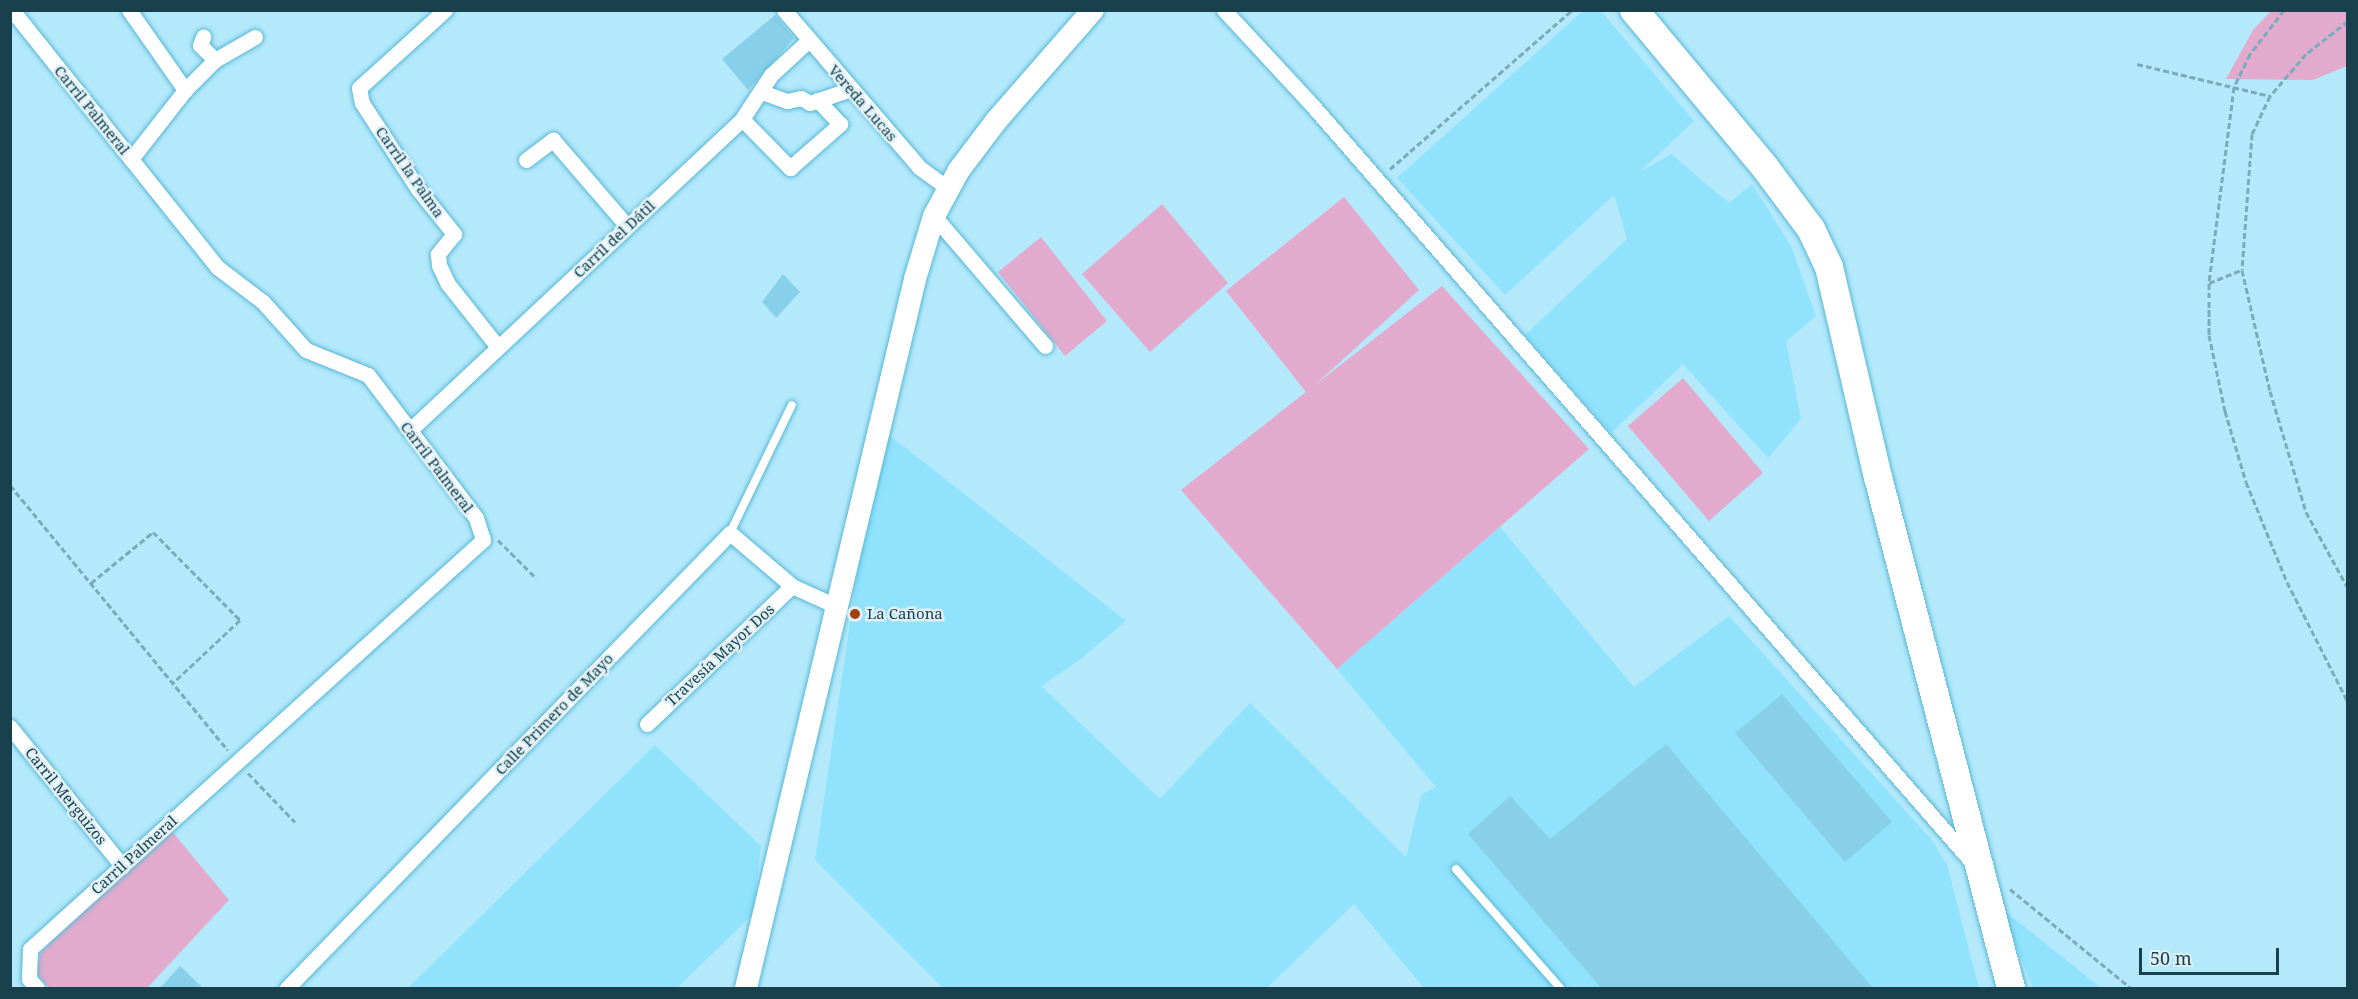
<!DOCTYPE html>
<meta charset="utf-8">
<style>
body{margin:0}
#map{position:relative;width:2358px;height:999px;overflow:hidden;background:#b4e9fc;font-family:"Noto Serif",serif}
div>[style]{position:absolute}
.built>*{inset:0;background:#90e2fd}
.green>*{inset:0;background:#e2abcd}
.building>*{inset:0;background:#88d0e9}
.path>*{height:3px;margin-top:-1.5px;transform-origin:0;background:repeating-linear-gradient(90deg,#7aabbb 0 6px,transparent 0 9px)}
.roads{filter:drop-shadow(0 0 2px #57b8d6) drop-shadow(0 0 2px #57b8d6)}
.lane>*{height:8px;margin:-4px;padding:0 4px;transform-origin:4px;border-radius:4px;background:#fff}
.street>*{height:15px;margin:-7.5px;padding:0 7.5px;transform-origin:7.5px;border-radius:7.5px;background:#fff}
.secondary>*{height:22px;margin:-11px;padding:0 11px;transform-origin:11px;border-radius:11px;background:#fff}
.highway>*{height:28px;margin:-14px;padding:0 14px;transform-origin:14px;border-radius:14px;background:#fff}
.dots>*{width:16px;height:16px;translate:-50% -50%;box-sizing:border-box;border:3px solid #dff0f6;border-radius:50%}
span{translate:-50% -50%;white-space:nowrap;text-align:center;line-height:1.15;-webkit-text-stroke:5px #dff0f6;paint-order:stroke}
.street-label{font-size:15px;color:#18414d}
.poi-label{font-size:15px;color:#18414d}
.left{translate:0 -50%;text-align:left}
.frame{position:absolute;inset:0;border:12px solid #18414d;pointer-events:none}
.scale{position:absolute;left:2139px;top:948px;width:140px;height:27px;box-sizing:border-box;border:3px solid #18414d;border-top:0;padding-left:8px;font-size:18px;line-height:21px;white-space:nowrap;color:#18414d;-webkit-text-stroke:4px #dff0f6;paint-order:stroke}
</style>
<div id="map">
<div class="built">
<div style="clip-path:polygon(1584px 10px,1601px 11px,1694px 121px,1640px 172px,1671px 154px,1729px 203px,1752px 184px,1791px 246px,1816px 316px,1786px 341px,1801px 419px,1768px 458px,1683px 364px,1611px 433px,1525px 335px,1627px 239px,1614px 195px,1505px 295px,1397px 178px)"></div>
<div style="clip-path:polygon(879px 427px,1126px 621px,1078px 661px,1041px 686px,1160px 799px,1250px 703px,1406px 857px,1421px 795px,1436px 787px,1337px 669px,1500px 527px,1634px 687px,1729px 616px,1933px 841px,1947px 865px,1979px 988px,1424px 988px,1354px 904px,1267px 988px,943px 988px,815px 860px)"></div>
<div style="clip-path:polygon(655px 745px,761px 846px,753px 914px,677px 988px,408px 988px)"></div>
<div style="clip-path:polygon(2001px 908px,2101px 988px,2033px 988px)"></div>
</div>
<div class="green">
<div style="clip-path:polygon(2271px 11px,2347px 11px,2347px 66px,2313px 80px,2226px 79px,2253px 30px)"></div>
<div style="clip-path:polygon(1344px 197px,1419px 290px,1316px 384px,1442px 286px,1589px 449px,1337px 669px,1181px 490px,1306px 392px,1226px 291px)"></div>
<div style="clip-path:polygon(1162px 204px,1228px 283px,1150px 352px,1082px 274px)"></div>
<div style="clip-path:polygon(1041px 237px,1107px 321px,1065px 356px,998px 272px)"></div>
<div style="clip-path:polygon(1683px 378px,1763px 473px,1709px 521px,1628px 426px)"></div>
<div style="clip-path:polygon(171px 830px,229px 900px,147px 988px,49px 988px,36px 973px,41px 952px)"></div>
</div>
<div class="building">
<div style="clip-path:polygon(775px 15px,794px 38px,748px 90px,722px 59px)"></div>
<div style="clip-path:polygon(783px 274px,800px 292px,776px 318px,762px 302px)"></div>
<div style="clip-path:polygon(1782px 694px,1892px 822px,1845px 862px,1735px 733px)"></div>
<div style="clip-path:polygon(1666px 744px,1873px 988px,1601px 988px,1468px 834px,1510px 796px,1550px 839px)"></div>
<div style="clip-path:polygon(180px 966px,203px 988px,160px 988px)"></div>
</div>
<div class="path">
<div style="left:2284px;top:10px;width:56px;rotate:127.7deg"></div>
<div style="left:2250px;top:54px;width:37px;rotate:116deg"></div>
<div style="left:2234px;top:87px;width:198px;rotate:97.3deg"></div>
<div style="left:2209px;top:283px;width:52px;rotate:90deg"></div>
<div style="left:2209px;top:335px;width:78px;rotate:78.1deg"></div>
<div style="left:2225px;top:411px;width:74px;rotate:73.5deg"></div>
<div style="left:2246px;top:482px;width:108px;rotate:67.7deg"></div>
<div style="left:2287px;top:582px;width:135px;rotate:63.1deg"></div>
<div style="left:2348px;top:21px;width:53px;rotate:141.8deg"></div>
<div style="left:2306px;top:54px;width:55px;rotate:130.6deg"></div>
<div style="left:2270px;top:96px;width:42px;rotate:115.3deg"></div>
<div style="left:2252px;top:134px;width:136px;rotate:94.2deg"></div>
<div style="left:2242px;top:270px;width:124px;rotate:77deg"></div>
<div style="left:2270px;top:391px;width:126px;rotate:73.4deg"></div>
<div style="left:2306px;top:512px;width:87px;rotate:61.1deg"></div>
<div style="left:2137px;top:64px;width:137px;rotate:13.5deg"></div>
<div style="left:1390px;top:169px;width:242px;rotate:-41.1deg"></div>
<div style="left:2209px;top:283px;width:35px;rotate:-22deg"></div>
<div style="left:10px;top:485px;width:343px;rotate:50.6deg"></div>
<div style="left:498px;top:540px;width:54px;rotate:45deg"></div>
<div style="left:91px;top:583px;width:80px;rotate:-39.4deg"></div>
<div style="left:153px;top:532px;width:124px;rotate:45.3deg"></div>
<div style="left:240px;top:620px;width:92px;rotate:136.8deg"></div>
<div style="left:248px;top:773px;width:68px;rotate:46.2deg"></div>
<div style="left:2010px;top:889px;width:156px;rotate:39.3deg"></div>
</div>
<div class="roads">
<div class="lane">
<div style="left:730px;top:533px;width:142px;rotate:-64.2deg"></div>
<div style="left:1456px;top:869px;width:158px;rotate:48.8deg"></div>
</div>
<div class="street">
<div style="left:12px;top:10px;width:329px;rotate:51.4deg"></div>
<div style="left:217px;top:267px;width:58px;rotate:37.3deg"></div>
<div style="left:263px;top:302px;width:64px;rotate:48.1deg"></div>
<div style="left:306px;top:350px;width:67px;rotate:22deg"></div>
<div style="left:368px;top:375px;width:179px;rotate:52.9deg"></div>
<div style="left:476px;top:518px;width:23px;rotate:72deg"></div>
<div style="left:483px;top:540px;width:610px;rotate:137.92deg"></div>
<div style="left:30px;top:949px;width:30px;rotate:92deg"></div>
<div style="left:29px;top:979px;width:12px;rotate:48deg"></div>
<div style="left:129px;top:10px;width:98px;rotate:55deg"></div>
<div style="left:185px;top:90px;width:88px;rotate:128deg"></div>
<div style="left:445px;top:10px;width:116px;rotate:137.8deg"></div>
<div style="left:359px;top:88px;width:15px;rotate:79deg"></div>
<div style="left:362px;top:103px;width:103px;rotate:56.9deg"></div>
<div style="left:418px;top:189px;width:58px;rotate:51.3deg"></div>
<div style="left:454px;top:234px;width:26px;rotate:129deg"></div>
<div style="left:438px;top:254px;width:11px;rotate:85deg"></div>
<div style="left:439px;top:265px;width:21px;rotate:65deg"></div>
<div style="left:448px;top:284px;width:80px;rotate:51.6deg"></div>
<div style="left:784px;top:10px;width:208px;rotate:49.3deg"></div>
<div style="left:920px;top:168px;width:34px;rotate:36deg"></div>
<div style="left:1224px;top:10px;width:129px;rotate:47.2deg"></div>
<div style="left:1312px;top:105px;width:1004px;rotate:48.92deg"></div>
<div style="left:215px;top:60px;width:46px;rotate:-29.9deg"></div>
<div style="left:185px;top:90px;width:42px;rotate:-45deg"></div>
<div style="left:215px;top:60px;width:21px;rotate:-135deg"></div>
<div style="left:200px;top:45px;width:9px;rotate:-69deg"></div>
<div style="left:762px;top:92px;width:27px;rotate:20deg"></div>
<div style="left:787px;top:101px;width:14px;rotate:-12deg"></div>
<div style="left:801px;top:98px;width:10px;rotate:29deg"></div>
<div style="left:810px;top:103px;width:43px;rotate:-18.9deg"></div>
<div style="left:742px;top:119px;width:69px;rotate:45.6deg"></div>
<div style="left:790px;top:168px;width:67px;rotate:-41.3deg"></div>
<div style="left:840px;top:124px;width:33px;rotate:-133deg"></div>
<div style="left:526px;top:160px;width:34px;rotate:-37deg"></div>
<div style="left:553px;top:140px;width:113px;rotate:49.3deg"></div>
<div style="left:934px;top:216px;width:171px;rotate:49.5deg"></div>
<div style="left:410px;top:430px;width:455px;rotate:-43.1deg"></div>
<div style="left:742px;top:119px;width:53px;rotate:-56.6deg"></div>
<div style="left:771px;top:75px;width:52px;rotate:-42.6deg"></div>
<div style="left:647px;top:724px;width:200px;rotate:-43.6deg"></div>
<div style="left:10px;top:727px;width:179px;rotate:51.1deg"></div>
<div style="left:287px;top:988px;width:635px;rotate:-45.77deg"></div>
<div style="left:730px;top:533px;width:82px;rotate:40.5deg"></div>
<div style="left:792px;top:586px;width:48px;rotate:24.4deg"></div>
</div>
<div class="secondary">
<div style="left:746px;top:988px;width:729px;rotate:-76.59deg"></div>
<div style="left:915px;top:279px;width:66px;rotate:-73.2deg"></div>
<div style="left:934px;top:216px;width:52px;rotate:-61.5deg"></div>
<div style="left:959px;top:170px;width:61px;rotate:-52.9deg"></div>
<div style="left:996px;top:121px;width:147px;rotate:-48.9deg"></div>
</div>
<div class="highway">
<div style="left:1634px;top:10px;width:203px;rotate:50.2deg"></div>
<div style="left:1764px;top:166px;width:79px;rotate:53.3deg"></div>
<div style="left:1811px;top:229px;width:42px;rotate:64.7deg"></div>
<div style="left:1829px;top:267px;width:216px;rotate:76.9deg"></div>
<div style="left:1878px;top:477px;width:528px;rotate:75.41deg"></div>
</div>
</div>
<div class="dots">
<div style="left:855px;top:614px;background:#a43f11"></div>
</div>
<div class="street-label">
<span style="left:863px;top:103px;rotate:49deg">Vereda Lucas</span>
<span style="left:92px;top:110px;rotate:51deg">Carril Palmeral</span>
<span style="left:410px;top:172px;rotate:55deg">Carril la Palma</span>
<span style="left:614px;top:239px;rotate:-43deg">Carril del Dátil</span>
<span style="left:437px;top:467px;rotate:53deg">Carril Palmeral</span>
<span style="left:720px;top:655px;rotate:-43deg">Travesía Mayor Dos</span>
<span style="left:554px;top:714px;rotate:-46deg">Calle Primero de Mayo</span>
<span style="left:66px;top:796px;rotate:51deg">Carril Merguizos</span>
<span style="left:134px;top:855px;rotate:-42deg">Carril Palmeral</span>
</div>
<div class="poi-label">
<span class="left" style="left:867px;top:614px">La Cañona</span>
</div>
<div class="frame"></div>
<div class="scale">50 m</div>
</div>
